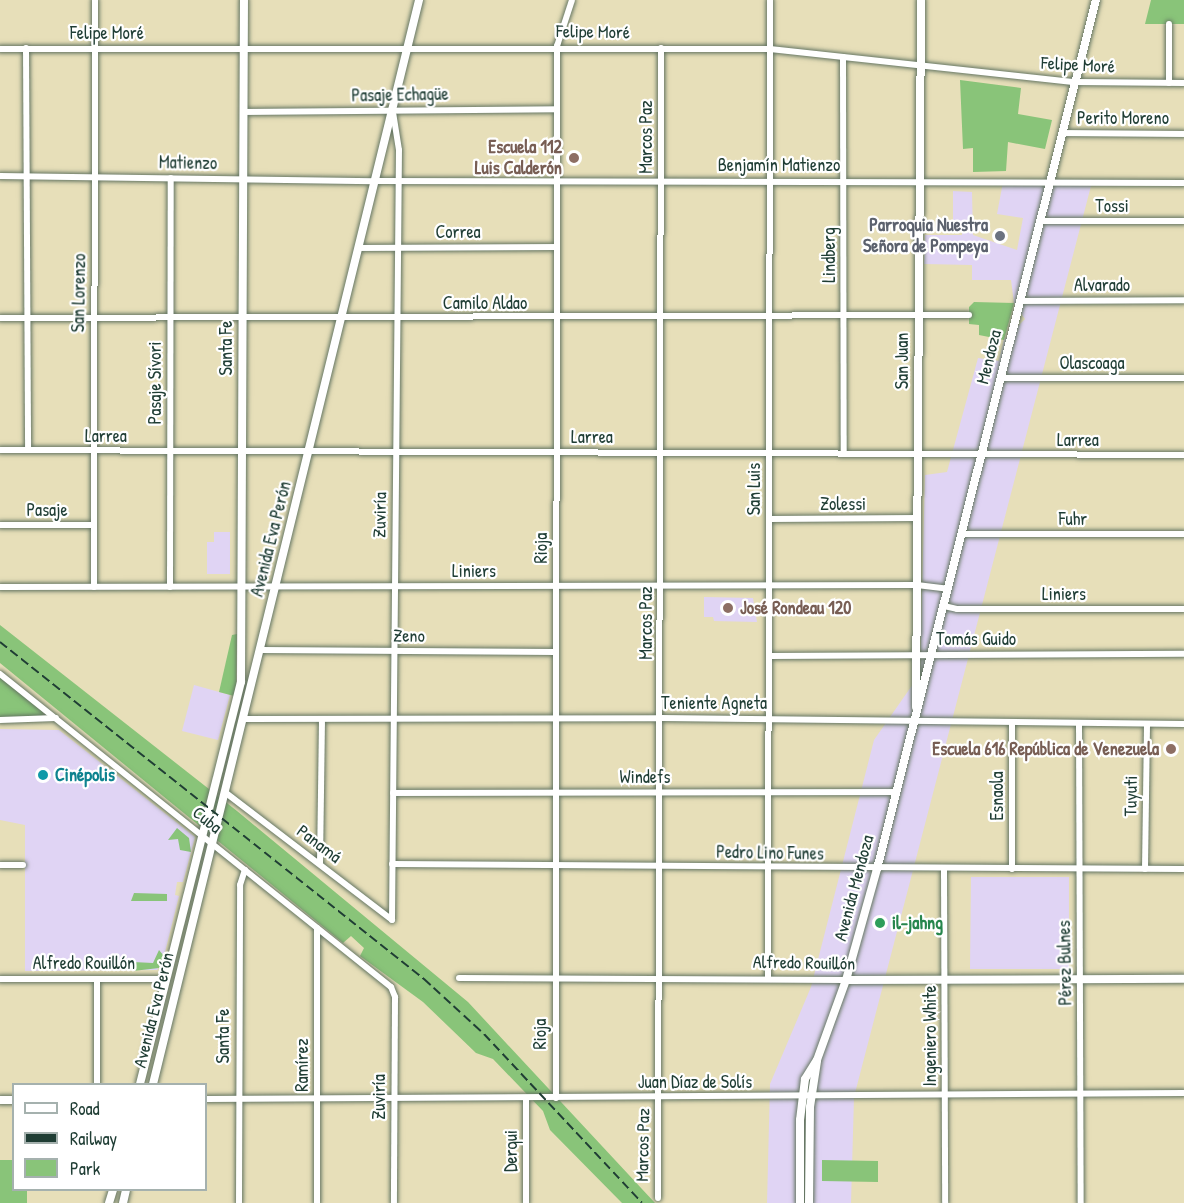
<!DOCTYPE html>
<meta charset="utf-8">
<style>
body{margin:0}
#map{position:relative;width:1184px;height:1203px;overflow:hidden;background:#e7dfb9;font-family:"Patrick Hand",sans-serif}
div>[style]{position:absolute}
.built>*{inset:0;background:#e0d4f4}
.green>*{inset:0;background:#89c479}
.roads{filter:drop-shadow(0 0 2px #657663) drop-shadow(0 0 2px #657663)}
.street>*{height:6px;margin:-3px;padding:0 3px;transform-origin:3px;border-radius:3px;background:#fff}
.secondary>*{height:8px;margin:-4px;padding:0 4px;transform-origin:4px;border-radius:4px;background:#fff}
.rail>*{height:2px;margin-top:-1px;transform-origin:0;background:repeating-linear-gradient(90deg,#1f3d34 0 9px,transparent 0 13.5px)}
.dots>*{width:16px;height:16px;translate:-50% -50%;box-sizing:border-box;border:3px solid #fff;border-radius:50%}
span{translate:-50% -50%;white-space:nowrap;text-align:center;line-height:1.15;-webkit-text-stroke:4.5px #fff;paint-order:stroke}
.street-label{font-size:18px;color:#1f3d34}
.education-label{font-size:18px;color:#785e54;font-weight:700}
.right{translate:-100% -50%;text-align:right}
.left{translate:0 -50%;text-align:left}
.worship-label{font-size:18px;color:#5b616d;font-weight:700}
.culture-label{font-size:18px;color:#0d838f;font-weight:700}
.leisure-label{font-size:18px;color:#27864d;font-weight:700}
.legend{position:absolute;left:12px;top:1083px;width:195px;height:108px;box-sizing:border-box;background:#fff;border:2px solid #a5b1ae;margin:0;padding:8px 10px;list-style:none;font-size:18px;color:#1f3d34}
.legend li{display:flex;align-items:center;gap:12px;height:30px}
.legend b{width:30px;border:2px solid #a5b1ae}
</style>
<div id="map">
<div class="built">
<div style="clip-path:polygon(1003px 182px,1092px 182px,854px 1097px,851px 1203px,767px 1203px,770px 1084px,811px 987px,874px 740px,920px 674px,925px 475px,947px 472px,978px 358px,999px 361px,1004px 340px,1025px 319px,1014px 303px,1011px 280px,972px 280px,972px 265px,924px 264px,925px 235px,962px 235px,962px 226px,953px 226px,953px 191px,972px 192px,973px 235px,1017px 250px,1023px 218px,997px 214px)"></div>
<div style="clip-path:polygon(214px 532px,230px 532px,230px 574px,207px 574px,207px 542px,214px 542px)"></div>
<div style="clip-path:polygon(704px 597px,753px 598px,757px 622px,714px 621px,713px 617px,704px 617px)"></div>
<div style="clip-path:polygon(194px 685px,230px 695px,218px 740px,182px 731px)"></div>
<div style="clip-path:polygon(0 729px,59px 730px,195px 837px,183px 882px,177px 882px,175px 895px,179px 896px,162px 964px,157px 970px,25px 971px,25px 825px,0 820px)"></div>
<div style="clip-path:polygon(971px 877px,1069px 877px,1069px 969px,970px 969px)"></div>
</div>
<div class="green">
<div style="clip-path:polygon(1151px 0,1184px 0,1184px 24px,1145px 24px)"></div>
<div style="clip-path:polygon(960px 80px,1021px 88px,1018px 114px,1052px 120px,1045px 149px,1008px 142px,1006px 171px,973px 172px,973px 148px,963px 149px)"></div>
<div style="clip-path:polygon(974px 302px,1014px 303px,1004px 340px,979px 335px,979px 325px,969px 324px,969px 307px)"></div>
<div style="clip-path:polygon(0 625px,237px 811px,468px 1002px,655px 1203px,622px 1203px,550px 1130px,543px 1111px,493px 1059px,476px 1053px,423px 1002px,360px 956px,364px 948px,351px 936px,343px 943px,0 663px)"></div>
<div style="clip-path:polygon(237px 634px,236px 685px,234px 696px,219px 692px,232px 635px)"></div>
<div style="clip-path:polygon(0 677px,43px 712px,42px 717px,0 718px)"></div>
<div style="clip-path:polygon(177px 828px,189px 838px,191px 852px,180px 850px,178px 839px,168px 840px)"></div>
<div style="clip-path:polygon(134px 893px,167px 894px,167px 901px,131px 901px)"></div>
<div style="clip-path:polygon(159px 950px,164px 956px,159px 968px,133px 971px,133px 962px,153px 963px)"></div>
<div style="clip-path:polygon(0 1160px,13px 1160px,14px 1190px,27px 1190px,27px 1203px,0 1203px)"></div>
<div style="clip-path:polygon(822px 1160px,878px 1161px,878px 1182px,822px 1181px)"></div>
</div>
<div class="roads">
<div class="street">
<div style="left:1169px;top:24px;width:59px;rotate:90deg"></div>
<div style="left:26px;top:48px;width:402px;rotate:89.7deg"></div>
<div style="left:0;top:49px;width:770px"></div>
<div style="left:770px;top:49px;width:307px;rotate:6.2deg"></div>
<div style="left:1075px;top:82px;width:109px;rotate:0.5deg"></div>
<div style="left:843px;top:57px;width:396px;rotate:89.9deg"></div>
<div style="left:244px;top:112px;width:313px;rotate:-0.5deg"></div>
<div style="left:1062px;top:133px;width:122px;rotate:0.5deg"></div>
<div style="left:0;top:176px;width:375px;rotate:0.8deg"></div>
<div style="left:375px;top:181px;width:809px;rotate:0.14deg"></div>
<div style="left:1040px;top:221px;width:144px"></div>
<div style="left:358px;top:248px;width:199px;rotate:-0.3deg"></div>
<div style="left:1020px;top:301px;width:164px;rotate:-0.3deg"></div>
<div style="left:0;top:318px;width:969px;rotate:-0.18deg"></div>
<div style="left:1001px;top:378px;width:183px"></div>
<div style="left:0;top:450px;width:1184px;rotate:0.24deg"></div>
<div style="left:769px;top:519px;width:148px;rotate:-0.4deg"></div>
<div style="left:0;top:525px;width:94px"></div>
<div style="left:962px;top:534px;width:222px"></div>
<div style="left:0;top:587px;width:917px;rotate:-0.12deg"></div>
<div style="left:917px;top:585px;width:31px;rotate:7deg"></div>
<div style="left:94px;top:587px;width:587px;rotate:-89.9deg"></div>
<div style="left:170px;top:587px;width:409px;rotate:-89.9deg"></div>
<div style="left:944px;top:606px;width:13px;rotate:13deg"></div>
<div style="left:957px;top:609px;width:227px"></div>
<div style="left:261px;top:650px;width:295px;rotate:0.4deg"></div>
<div style="left:769px;top:656px;width:415px;rotate:-0.3deg"></div>
<div style="left:0;top:674px;width:501px;rotate:38.68deg"></div>
<div style="left:391px;top:987px;width:11px;rotate:68deg"></div>
<div style="left:395px;top:997px;width:206px;rotate:90.3deg"></div>
<div style="left:245px;top:719px;width:416px;rotate:-0.1deg"></div>
<div style="left:661px;top:718px;width:523px;rotate:0.66deg"></div>
<div style="left:0;top:720px;width:56px;rotate:-2deg"></div>
<div style="left:1079px;top:723px;width:480px;rotate:89.8deg"></div>
<div style="left:226px;top:793px;width:209px;rotate:37.4deg"></div>
<div style="left:393px;top:793px;width:504px;rotate:-0.11deg"></div>
<div style="left:320px;top:863px;width:144px;rotate:-89.2deg"></div>
<div style="left:392px;top:864px;width:792px;rotate:0.36deg"></div>
<div style="left:0;top:865px;width:23px"></div>
<div style="left:944px;top:869px;width:334px;rotate:89.8deg"></div>
<div style="left:1012px;top:869px;width:146px;rotate:-90deg"></div>
<div style="left:1145px;top:869px;width:145px;rotate:-89.2deg"></div>
<div style="left:392px;top:920px;width:770px;rotate:-89.48deg"></div>
<div style="left:399px;top:150px;width:36px;rotate:-99deg"></div>
<div style="left:459px;top:978px;width:387px;rotate:0.3deg"></div>
<div style="left:0;top:979px;width:167px"></div>
<div style="left:97px;top:979px;width:105px;rotate:90deg"></div>
<div style="left:768px;top:979px;width:979px;rotate:-89.88deg"></div>
<div style="left:526px;top:1098px;width:105px;rotate:90deg"></div>
<div style="left:556px;top:1098px;width:1052px;rotate:-89.95deg"></div>
<div style="left:557px;top:46px;width:48px;rotate:-71.9deg"></div>
<div style="left:206px;top:1099px;width:978px;rotate:-0.35deg"></div>
<div style="left:658px;top:1198px;width:1150px;rotate:-89.85deg"></div>
<div style="left:239px;top:1203px;width:318px;rotate:-89.8deg"></div>
<div style="left:240px;top:885px;width:16px;rotate:-72deg"></div>
<div style="left:317px;top:1203px;width:275px;rotate:-90deg"></div>
</div>
<div class="secondary">
<div style="left:916px;top:707px;width:707px;rotate:-89.59deg"></div>
<div style="left:846px;top:980px;width:338px;rotate:-0.2deg"></div>
<div style="left:140px;top:1084px;width:414px;rotate:-75.9deg"></div>
<div style="left:241px;top:682px;width:682px;rotate:-89.75deg"></div>
<div style="left:153px;top:1084px;width:1116px;rotate:-76.21deg"></div>
<div style="left:0;top:1100px;width:14px"></div>
<div style="left:109px;top:1203px;width:14px;rotate:-73deg"></div>
<div style="left:123px;top:1203px;width:13px;rotate:-77deg"></div>
<div style="left:800px;top:1203px;width:83px;rotate:-90deg"></div>
<div style="left:800px;top:1120px;width:41px;rotate:-83deg"></div>
<div style="left:805px;top:1079px;width:22px;rotate:-58deg"></div>
<div style="left:817px;top:1060px;width:85px;rotate:-70.1deg"></div>
<div style="left:846px;top:980px;width:115px;rotate:-74.4deg"></div>
<div style="left:877px;top:869px;width:896px;rotate:-75.86deg"></div>
<div style="left:809px;top:1203px;width:96px;rotate:-89.4deg"></div>
<div style="left:810px;top:1107px;width:47px;rotate:-81.3deg"></div>
</div>
</div>
<div class="rail">
<div style="left:0;top:642px;width:542px;rotate:38.48deg"></div>
<div style="left:424px;top:979px;width:81px;rotate:42.5deg"></div>
<div style="left:484px;top:1034px;width:231px;rotate:46.9deg"></div>
</div>
<div class="dots">
<div style="left:574px;top:158px;background:#8d6e63"></div>
<div style="left:1000px;top:236px;background:#6b7280"></div>
<div style="left:728px;top:608px;background:#8d6e63"></div>
<div style="left:1171px;top:749px;background:#8d6e63"></div>
<div style="left:43px;top:775px;background:#0f9aa8"></div>
<div style="left:880px;top:923px;background:#2e9e5b"></div>
</div>
<div class="street-label">
<span style="left:593px;top:32px;rotate:1deg">Felipe Moré</span>
<span style="left:107px;top:33px">Felipe Moré</span>
<span style="left:1078px;top:65px;rotate:3deg">Felipe Moré</span>
<span style="left:400px;top:95px;rotate:-1deg">Pasaje Echagüe</span>
<span style="left:1123px;top:118px">Perito Moreno</span>
<span style="left:646px;top:137px;rotate:-90deg">Marcos Paz</span>
<span style="left:188px;top:163px;rotate:1deg">Matienzo</span>
<span style="left:779px;top:165px">Benjamín Matienzo</span>
<span style="left:1112px;top:206px">Tossi</span>
<span style="left:458px;top:232px">Correa</span>
<span style="left:829px;top:255px;rotate:-90deg">Lindberg</span>
<span style="left:1102px;top:285px">Alvarado</span>
<span style="left:79px;top:293px;rotate:-89deg">San Lorenzo</span>
<span style="left:485px;top:303px">Camilo Aldao</span>
<span style="left:226px;top:348px;rotate:-90deg">Santa Fe</span>
<span style="left:989px;top:357px;rotate:-76deg">Mendoza</span>
<span style="left:902px;top:361px;rotate:-90deg">San Juan</span>
<span style="left:1092px;top:363px">Olascoaga</span>
<span style="left:155px;top:383px;rotate:-90deg">Pasaje Sívori</span>
<span style="left:106px;top:436px">Larrea</span>
<span style="left:592px;top:437px">Larrea</span>
<span style="left:1078px;top:440px">Larrea</span>
<span style="left:754px;top:489px;rotate:-90deg">San Luis</span>
<span style="left:843px;top:504px">Zolessi</span>
<span style="left:47px;top:510px">Pasaje</span>
<span style="left:380px;top:515px;rotate:-89deg">Zuviría</span>
<span style="left:1073px;top:519px">Fuhr</span>
<span style="left:271px;top:539px;rotate:-76deg">Avenida Eva Perón</span>
<span style="left:541px;top:548px;rotate:-90deg">Rioja</span>
<span style="left:474px;top:571px">Liniers</span>
<span style="left:1064px;top:594px">Liniers</span>
<span style="left:646px;top:623px;rotate:-90deg">Marcos Paz</span>
<span style="left:409px;top:636px;rotate:1deg">Zeno</span>
<span style="left:976px;top:639px">Tomás Guido</span>
<span style="left:714px;top:703px">Teniente Agneta</span>
<span style="left:645px;top:777px">Windefs</span>
<span style="left:997px;top:796px;rotate:-90deg">Esnaola</span>
<span style="left:1131px;top:796px;rotate:-89deg">Tuyuti</span>
<span style="left:207px;top:820px;rotate:39deg">Cuba</span>
<span style="left:319px;top:844px;rotate:37deg">Panamá</span>
<span style="left:770px;top:853px;rotate:1deg">Pedro Lino Funes</span>
<span style="left:854px;top:888px;rotate:-75deg">Avenida Mendoza</span>
<span style="left:84px;top:963px">Alfredo Rouillón</span>
<span style="left:804px;top:963px;rotate:1deg">Alfredo Rouillón</span>
<span style="left:1065px;top:963px;rotate:-91deg">Pérez Bulnes</span>
<span style="left:154px;top:1010px;rotate:-76deg">Avenida Eva Perón</span>
<span style="left:540px;top:1034px;rotate:-90deg">Rioja</span>
<span style="left:223px;top:1036px;rotate:-90deg">Santa Fe</span>
<span style="left:930px;top:1036px;rotate:-90deg">Ingeniero White</span>
<span style="left:302px;top:1065px;rotate:-90deg">Ramírez</span>
<span style="left:695px;top:1082px">Juan Díaz de Solís</span>
<span style="left:379px;top:1097px;rotate:-90deg">Zuviría</span>
<span style="left:643px;top:1145px;rotate:-89deg">Marcos Paz</span>
<span style="left:511px;top:1151px;rotate:-90deg">Derqui</span>
</div>
<div class="education-label">
<span class="right" style="left:562px;top:158px">Escuela 112<br>Luis Calderón</span>
<span class="left" style="left:740px;top:608px">José Rondeau 120</span>
<span class="right" style="left:1159px;top:749px">Escuela 616 República de Venezuela</span>
</div>
<div class="worship-label">
<span class="right" style="left:988px;top:236px">Parroquia Nuestra<br>Señora de Pompeya</span>
</div>
<div class="culture-label">
<span class="left" style="left:55px;top:775px">Cinépolis</span>
</div>
<div class="leisure-label">
<span class="left" style="left:892px;top:923px">il-jahng</span>
</div>
<ul class="legend">
<li><b style="height:8px;background:#fff"></b>Road</li>
<li><b style="height:8px;background:#1f3d34"></b>Railway</li>
<li><b style="height:16px;background:#89c479"></b>Park</li>
</ul>
</div>
